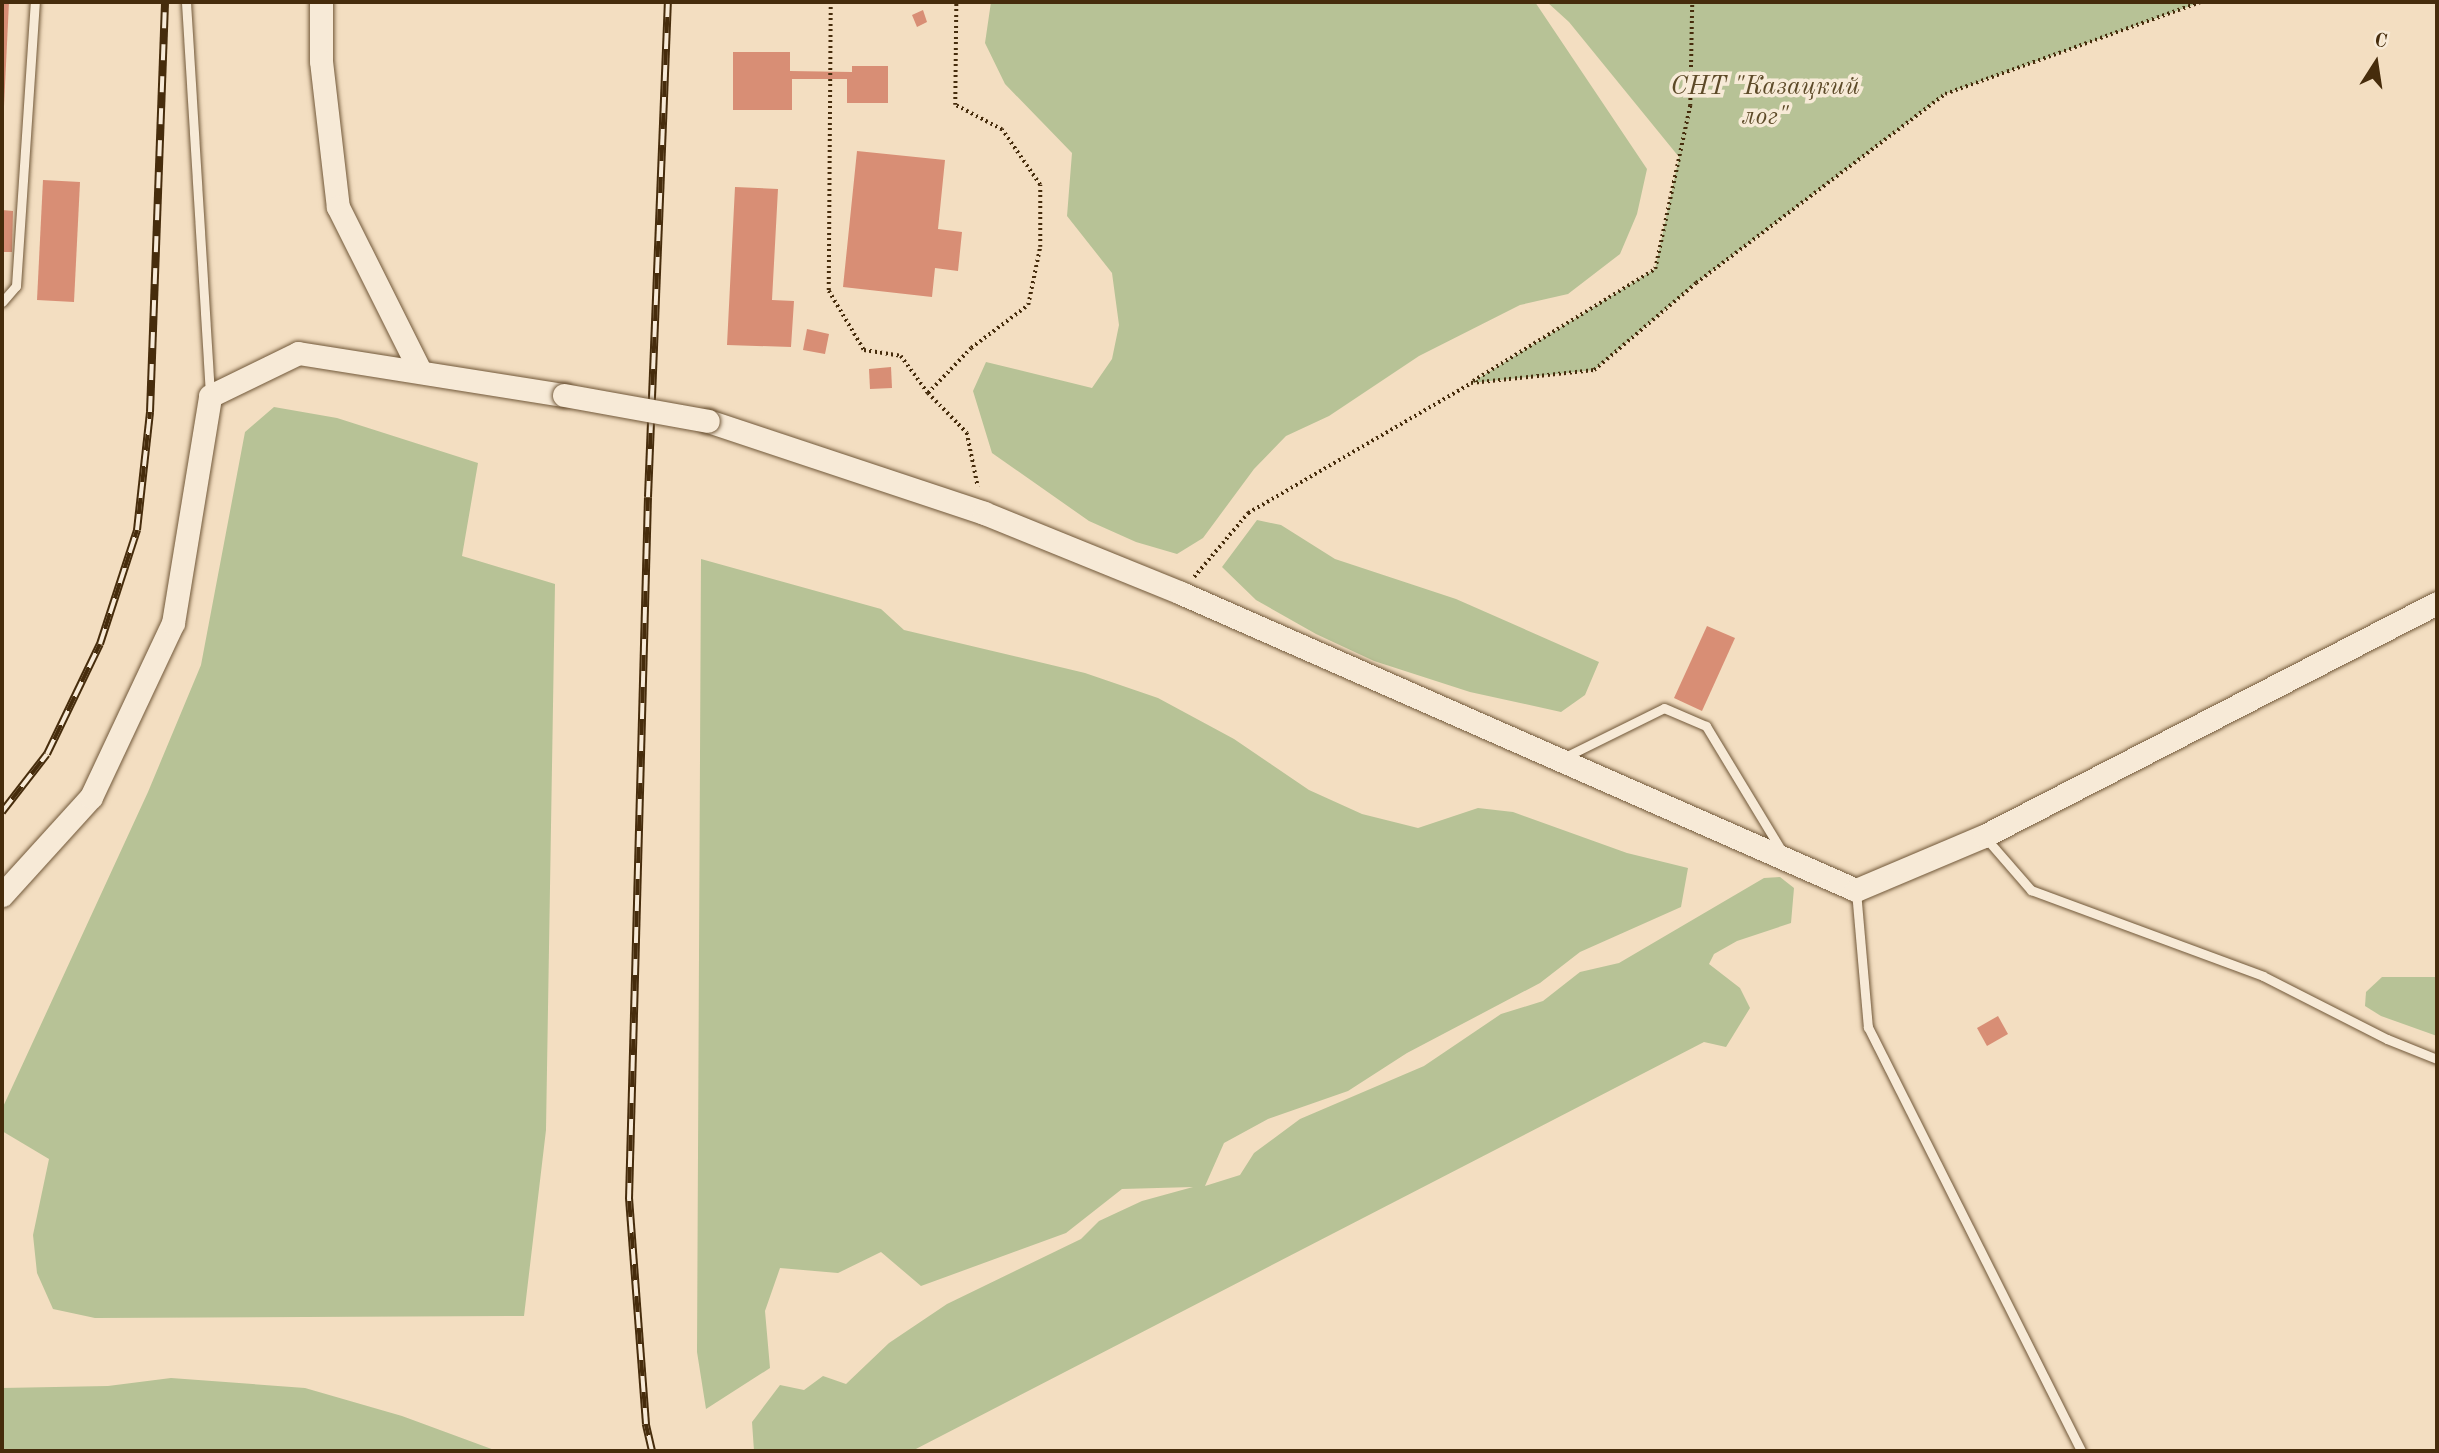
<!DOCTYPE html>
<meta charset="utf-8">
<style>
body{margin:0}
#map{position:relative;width:2439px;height:1453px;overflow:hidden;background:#f3dec1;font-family:"Old Standard TT",serif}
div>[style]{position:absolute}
.green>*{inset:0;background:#b7c296}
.building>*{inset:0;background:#d88e75}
.path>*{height:3.5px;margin-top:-1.75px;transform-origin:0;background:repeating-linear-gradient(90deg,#462c0c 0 2px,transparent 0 5.5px)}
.roads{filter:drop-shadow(0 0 2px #715839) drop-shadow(0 0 2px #715839)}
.service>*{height:9px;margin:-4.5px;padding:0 4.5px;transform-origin:4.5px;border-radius:4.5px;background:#f7ead7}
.tertiary>*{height:23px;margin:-11.5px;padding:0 11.5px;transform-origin:11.5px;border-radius:11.5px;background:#f7ead7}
.rail>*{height:8px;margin-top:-4px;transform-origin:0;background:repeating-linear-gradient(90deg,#f7ead7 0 16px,#462c0c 0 32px);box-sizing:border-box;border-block:2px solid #462c0c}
.bridges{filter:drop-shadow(0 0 2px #715839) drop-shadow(0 0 2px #715839)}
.tertiary-bridge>*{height:23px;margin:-11.5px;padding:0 11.5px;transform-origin:11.5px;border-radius:11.5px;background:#f7ead7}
span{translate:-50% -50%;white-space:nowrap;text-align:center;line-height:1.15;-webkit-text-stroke:7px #f7ead7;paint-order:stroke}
.park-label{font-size:26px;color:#5d4a28;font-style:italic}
.frame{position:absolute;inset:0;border:4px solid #462c0c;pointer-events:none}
.north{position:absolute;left:2341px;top:28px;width:70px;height:70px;-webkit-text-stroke:5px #f7ead7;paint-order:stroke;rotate:12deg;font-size:19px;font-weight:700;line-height:28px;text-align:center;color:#462c0c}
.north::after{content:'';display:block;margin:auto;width:24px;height:32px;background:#462c0c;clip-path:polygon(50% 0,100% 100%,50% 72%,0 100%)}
</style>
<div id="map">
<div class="green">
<div style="clip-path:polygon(991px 2px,1535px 2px,1647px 169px,1637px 214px,1620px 254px,1568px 294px,1520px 305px,1419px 356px,1329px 416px,1286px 436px,1254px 469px,1203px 538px,1177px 554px,1136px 542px,1089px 521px,992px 453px,973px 391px,986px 362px,1092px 388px,1112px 359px,1119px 325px,1112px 273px,1067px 216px,1072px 153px,1005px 84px,985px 43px)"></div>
<div style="clip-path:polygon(1547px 2px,2201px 2px,1945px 94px,1696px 283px,1594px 370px,1471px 383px,1655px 269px,1679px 157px,1569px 22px)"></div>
<div style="clip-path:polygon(274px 407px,337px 418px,478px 463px,462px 556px,555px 584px,546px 1130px,524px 1316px,95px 1318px,53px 1309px,37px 1273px,33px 1235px,49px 1159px,2px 1131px,2px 1109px,148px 792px,201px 665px,245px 432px)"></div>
<div style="clip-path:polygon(1257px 520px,1281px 525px,1335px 559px,1456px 599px,1599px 662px,1585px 695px,1561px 712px,1470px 692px,1374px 661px,1316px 634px,1256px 600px,1222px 567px)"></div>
<div style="clip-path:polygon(701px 559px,881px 609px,904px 630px,1085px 673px,1158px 698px,1234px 739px,1309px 790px,1362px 814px,1418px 828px,1478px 808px,1513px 812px,1627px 853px,1688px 868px,1681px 907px,1580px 952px,1540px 983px,1407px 1053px,1348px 1091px,1268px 1119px,1224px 1143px,1205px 1186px,1240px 1175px,1254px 1153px,1300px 1119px,1424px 1066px,1501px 1014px,1543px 1001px,1580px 972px,1619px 963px,1764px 878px,1780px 877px,1794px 888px,1791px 923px,1737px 941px,1714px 954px,1709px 964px,1740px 988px,1750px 1008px,1726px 1047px,1704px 1042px,912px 1451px,754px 1451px,752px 1422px,780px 1385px,804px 1390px,823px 1376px,846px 1384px,889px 1343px,947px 1304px,1081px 1239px,1099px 1221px,1142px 1201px,1193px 1187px,1122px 1189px,1066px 1233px,921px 1286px,881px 1252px,838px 1273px,780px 1268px,765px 1311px,770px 1368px,706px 1409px,697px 1352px)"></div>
<div style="clip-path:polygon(2382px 977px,2437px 977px,2437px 1036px,2381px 1016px,2365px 1006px,2366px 992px)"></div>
<div style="clip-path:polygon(171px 1378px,305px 1388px,402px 1416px,497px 1451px,2px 1451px,2px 1388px,108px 1386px)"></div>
</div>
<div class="building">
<div style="clip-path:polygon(2px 2px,9px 2px,4px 106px,2px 106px)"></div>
<div style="clip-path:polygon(923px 10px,927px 22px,917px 27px,912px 15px)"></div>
<div style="clip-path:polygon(733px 52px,790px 52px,790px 71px,852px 72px,852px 66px,888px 66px,888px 103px,847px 103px,847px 79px,792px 79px,792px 110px,733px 110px)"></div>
<div style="clip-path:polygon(857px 151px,945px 160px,938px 229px,962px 232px,958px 271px,935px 268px,932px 297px,843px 287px)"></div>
<div style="clip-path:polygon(43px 180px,80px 182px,74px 302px,37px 300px)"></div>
<div style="clip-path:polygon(735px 187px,778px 189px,772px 300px,794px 301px,791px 347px,727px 345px)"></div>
<div style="clip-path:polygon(2px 210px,13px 211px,12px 252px,2px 252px)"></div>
<div style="clip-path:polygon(807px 329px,829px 334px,825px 354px,803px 350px)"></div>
<div style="clip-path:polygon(891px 367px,892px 388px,870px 389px,869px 369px)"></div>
<div style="clip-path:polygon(1707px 626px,1735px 638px,1702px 711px,1674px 698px)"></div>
<div style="clip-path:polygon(1998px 1016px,2008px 1034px,1987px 1046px,1977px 1028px)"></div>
</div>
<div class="path">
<div style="left:831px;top:2px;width:289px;rotate:90.4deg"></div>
<div style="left:829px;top:291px;width:69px;rotate:59.3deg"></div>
<div style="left:864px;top:350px;width:37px;rotate:9deg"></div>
<div style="left:901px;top:356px;width:46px;rotate:53.9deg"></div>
<div style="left:928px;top:393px;width:56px;rotate:45.7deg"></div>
<div style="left:967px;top:433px;width:55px;rotate:78.5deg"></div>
<div style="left:1473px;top:381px;width:214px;rotate:-31.6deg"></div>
<div style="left:1655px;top:269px;width:167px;rotate:-77.9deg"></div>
<div style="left:1690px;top:106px;width:104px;rotate:-88.9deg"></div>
<div style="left:928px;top:393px;width:62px;rotate:-46.3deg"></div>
<div style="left:971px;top:348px;width:71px;rotate:-37deg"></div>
<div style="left:1028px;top:305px;width:59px;rotate:-78.3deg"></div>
<div style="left:1040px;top:247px;width:62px;rotate:-90deg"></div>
<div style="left:1040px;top:185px;width:67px;rotate:-124.6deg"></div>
<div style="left:1002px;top:130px;width:53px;rotate:-152deg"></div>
<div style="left:955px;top:105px;width:103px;rotate:-89.4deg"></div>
<div style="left:1194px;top:577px;width:84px;rotate:-49.8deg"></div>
<div style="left:1248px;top:513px;width:258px;rotate:-30.2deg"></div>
<div style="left:1471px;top:383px;width:124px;rotate:-6deg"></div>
<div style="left:1594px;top:370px;width:134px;rotate:-40.5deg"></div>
<div style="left:1696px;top:283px;width:313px;rotate:-37.2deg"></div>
<div style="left:1945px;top:94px;width:272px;rotate:-19.8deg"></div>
</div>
<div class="roads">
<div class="service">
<div style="left:186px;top:2px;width:393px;rotate:86.5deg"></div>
<div style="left:2px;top:302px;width:21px;rotate:-49deg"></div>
<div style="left:16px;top:286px;width:285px;rotate:-86.2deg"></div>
<div style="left:1565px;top:757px;width:110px;rotate:-26.3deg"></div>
<div style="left:1664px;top:708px;width:46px;rotate:23.2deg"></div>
<div style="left:1706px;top:726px;width:149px;rotate:58.8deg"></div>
<div style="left:1984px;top:836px;width:72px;rotate:49deg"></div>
<div style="left:2031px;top:890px;width:247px;rotate:20.3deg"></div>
<div style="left:2263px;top:976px;width:139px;rotate:26.9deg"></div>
<div style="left:2387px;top:1039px;width:54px;rotate:21.8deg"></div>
<div style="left:1856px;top:891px;width:137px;rotate:85deg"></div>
<div style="left:1868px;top:1027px;width:474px;rotate:63.3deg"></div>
</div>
<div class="tertiary">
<div style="left:321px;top:2px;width:59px;rotate:90deg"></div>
<div style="left:321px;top:61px;width:147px;rotate:83.4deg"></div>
<div style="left:338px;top:207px;width:181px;rotate:63.4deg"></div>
<div style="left:708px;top:421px;width:291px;rotate:18.4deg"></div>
<div style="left:984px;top:513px;width:213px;rotate:22.1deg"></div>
<div style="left:1181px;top:593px;width:737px;rotate:23.75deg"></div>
<div style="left:1856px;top:890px;width:139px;rotate:-22.9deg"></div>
<div style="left:1984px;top:836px;width:509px;rotate:-27.22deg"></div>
<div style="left:2px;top:895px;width:132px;rotate:-47.8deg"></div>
<div style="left:91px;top:797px;width:192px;rotate:-64.8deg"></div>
<div style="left:173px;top:623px;width:230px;rotate:-80.7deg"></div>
<div style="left:210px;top:396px;width:98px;rotate:-26deg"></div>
<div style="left:298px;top:353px;width:269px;rotate:9deg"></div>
</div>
</div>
<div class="rail">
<div style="left:2px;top:812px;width:73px;rotate:-52.2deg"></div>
<div style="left:47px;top:754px;width:122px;rotate:-64.3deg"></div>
<div style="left:100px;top:644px;width:120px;rotate:-72deg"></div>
<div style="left:137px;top:530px;width:119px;rotate:-83.7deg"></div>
<div style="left:150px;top:412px;width:410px;rotate:-87.9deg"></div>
<div style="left:652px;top:1451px;width:28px;rotate:-103deg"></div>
<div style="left:646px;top:1424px;width:226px;rotate:-94.3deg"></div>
<div style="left:629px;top:1199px;width:702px;rotate:-88.45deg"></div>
<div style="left:648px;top:497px;width:495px;rotate:-87.7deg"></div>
</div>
<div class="bridges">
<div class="tertiary-bridge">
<div style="left:564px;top:395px;width:146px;rotate:10.2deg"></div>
</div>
</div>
<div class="park-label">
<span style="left:1765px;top:103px">СНТ "Казацкий<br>лог"</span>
</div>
<div class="frame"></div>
<div class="north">С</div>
</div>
